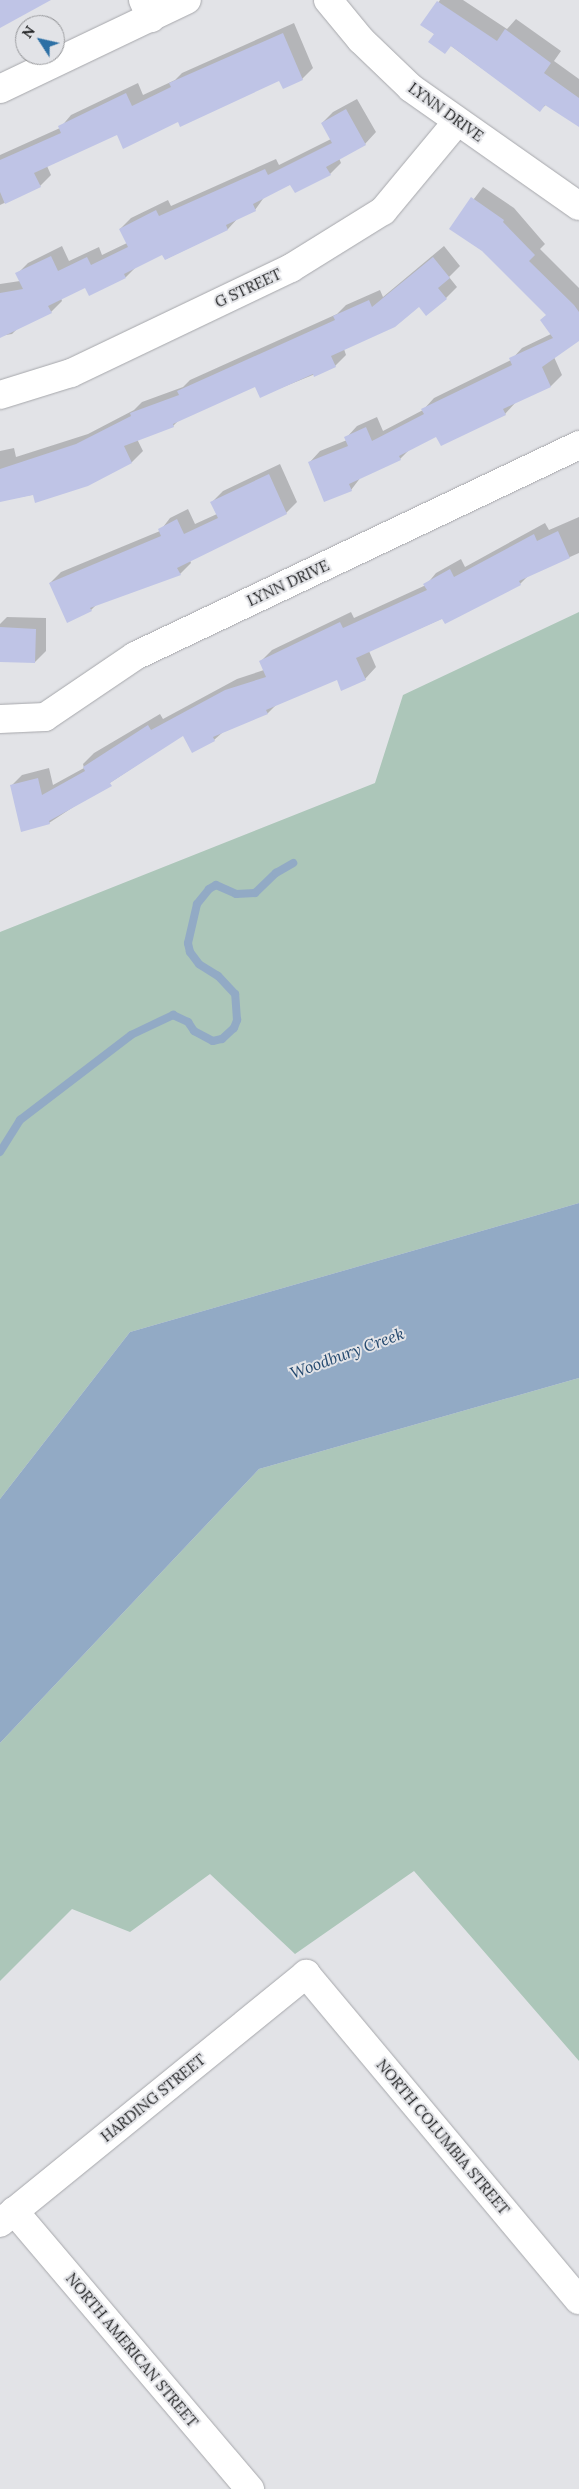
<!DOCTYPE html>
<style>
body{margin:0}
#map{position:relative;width:579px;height:2489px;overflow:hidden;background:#e2e3e7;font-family:Lora,serif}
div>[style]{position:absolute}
.green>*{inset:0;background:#acc6b9}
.water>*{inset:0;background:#92aac5}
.shadow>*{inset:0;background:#0003}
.stream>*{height:8px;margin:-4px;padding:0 4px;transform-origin:4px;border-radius:4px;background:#92aac5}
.building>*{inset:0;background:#bfc4e6}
.roads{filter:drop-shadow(0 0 1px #a6a7ab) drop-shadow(0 0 1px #a6a7ab)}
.minor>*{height:28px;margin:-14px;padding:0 14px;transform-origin:14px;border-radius:14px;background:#fff}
.tertiary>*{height:28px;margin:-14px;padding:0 14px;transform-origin:14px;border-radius:14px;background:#fff}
span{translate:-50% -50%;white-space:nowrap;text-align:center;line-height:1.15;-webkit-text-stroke:4px #e2e3e7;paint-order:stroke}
.street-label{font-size:15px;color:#1d1e1f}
.water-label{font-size:16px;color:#23486e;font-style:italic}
.north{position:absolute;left:15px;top:15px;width:50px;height:50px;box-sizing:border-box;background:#e2e3e7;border:1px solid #939497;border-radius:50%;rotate:305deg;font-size:14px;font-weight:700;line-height:20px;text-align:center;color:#1d1e1f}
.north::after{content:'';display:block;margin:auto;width:18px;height:22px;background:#2d70a5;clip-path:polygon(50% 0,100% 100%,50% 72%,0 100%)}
</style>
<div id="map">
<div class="green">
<div style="clip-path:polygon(579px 612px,579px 1203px,130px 1332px,0 1499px,0 932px,375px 783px,403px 695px)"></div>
<div style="clip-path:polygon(579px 1378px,579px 2061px,414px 1871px,295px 1954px,210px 1874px,130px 1932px,72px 1909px,0 1981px,0 1743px,259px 1469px)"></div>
</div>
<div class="water">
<div style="clip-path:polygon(579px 1203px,579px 1378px,259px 1469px,0 1743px,0 1499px,130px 1332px)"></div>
</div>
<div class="shadow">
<div style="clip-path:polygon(440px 0,463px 0,507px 29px,516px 19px,561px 51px,554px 61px,579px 79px,579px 126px,547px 104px,540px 110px,422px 25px)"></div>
<div style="clip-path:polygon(294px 23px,313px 68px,302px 79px,280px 79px,178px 121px,117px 133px,47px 166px,51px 175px,40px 186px,0 205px,0 155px,60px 128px,71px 115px,138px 83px,143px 95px,175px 80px,182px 73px)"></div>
<div style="clip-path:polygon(357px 99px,376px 132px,365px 144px,339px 158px,341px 163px,330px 174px,291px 184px,265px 196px,255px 210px,239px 217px,228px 229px,166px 259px,162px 253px,137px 266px,126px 277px,86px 286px,61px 298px,62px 301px,51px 312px,19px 327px,12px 334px,0 336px,0 284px,20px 281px,17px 274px,28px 263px,62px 246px,69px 261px,99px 247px,102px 255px,127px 243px,120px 229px,131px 218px,168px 200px,171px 206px,276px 159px,279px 165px,331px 139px,322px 123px,333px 112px)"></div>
<div style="clip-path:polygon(483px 187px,514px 208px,545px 244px,540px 249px,579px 288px,579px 339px,554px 357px,562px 375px,551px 386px,516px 402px,505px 414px,437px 435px,409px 450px,400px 459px,361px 477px,351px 490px,309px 463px,320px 451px,347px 440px,346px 438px,357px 426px,377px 417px,383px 431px,423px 410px,434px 398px,511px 360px,522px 348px,551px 334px,547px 314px,483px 251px,451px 229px)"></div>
<div style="clip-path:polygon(444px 246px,460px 266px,449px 277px,457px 287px,446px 298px,419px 306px,344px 349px,346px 355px,335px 366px,261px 396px,256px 385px,180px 419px,173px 426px,137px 439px,143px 451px,132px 462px,88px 484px,0 501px,0 451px,14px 448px,16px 457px,88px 434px,134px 410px,142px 402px,183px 387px,190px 380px,337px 314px,346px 305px,380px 290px,383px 297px)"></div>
<div style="clip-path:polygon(280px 464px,297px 502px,286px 513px,190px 560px,191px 563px,180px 574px,97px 604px,91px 610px,50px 583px,61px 572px,160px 531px,170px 518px,188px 509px,195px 524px,217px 514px,212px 502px,223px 491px)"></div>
<div style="clip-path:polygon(579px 517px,579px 553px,529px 575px,520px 584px,369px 651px,376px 667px,365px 679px,337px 678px,277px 704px,268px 713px,223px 732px,214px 740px,184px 734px,49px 823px,11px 786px,22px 775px,49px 768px,53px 785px,84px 768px,83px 764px,94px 753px,160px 714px,163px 719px,237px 679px,264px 670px,261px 661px,272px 650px,351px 612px,354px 618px,426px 585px,436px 573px,461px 559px,465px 567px,545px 523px,549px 530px)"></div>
<div style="clip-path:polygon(7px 617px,46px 618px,46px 651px,35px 662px,0 661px,0 624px)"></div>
</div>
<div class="stream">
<div style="left:0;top:1152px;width:38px;rotate:-58deg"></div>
<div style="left:20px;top:1120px;width:140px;rotate:-37.4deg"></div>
<div style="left:131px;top:1035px;width:47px;rotate:-25.5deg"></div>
<div style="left:173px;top:1015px;width:17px;rotate:25deg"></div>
<div style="left:188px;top:1022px;width:11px;rotate:56deg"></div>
<div style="left:194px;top:1031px;width:21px;rotate:28deg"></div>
<div style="left:213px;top:1041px;width:9px;rotate:-13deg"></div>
<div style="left:222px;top:1039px;width:16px;rotate:-43deg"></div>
<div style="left:234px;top:1028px;width:9px;rotate:-69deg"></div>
<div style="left:237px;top:1020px;width:26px;rotate:-94deg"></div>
<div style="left:235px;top:994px;width:25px;rotate:-133deg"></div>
<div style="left:218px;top:976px;width:22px;rotate:-148deg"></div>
<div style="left:199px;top:964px;width:15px;rotate:-127deg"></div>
<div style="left:190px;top:952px;width:9px;rotate:-103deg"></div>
<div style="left:188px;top:943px;width:40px;rotate:-77deg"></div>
<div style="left:197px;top:904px;width:19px;rotate:-51deg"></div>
<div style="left:209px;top:889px;width:8px;rotate:-30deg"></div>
<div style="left:216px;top:885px;width:22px;rotate:24deg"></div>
<div style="left:236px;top:894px;width:19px;rotate:-3deg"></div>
<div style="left:255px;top:893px;width:29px;rotate:-44deg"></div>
<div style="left:276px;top:873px;width:20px;rotate:-30deg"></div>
</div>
<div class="building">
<div style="clip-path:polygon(0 0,51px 0,0 28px)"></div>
<div style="clip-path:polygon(437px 1px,497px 41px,505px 29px,551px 63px,544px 73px,579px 98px,579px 127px,545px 105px,540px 112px,451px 46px,445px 54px,428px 42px,434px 34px,420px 25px)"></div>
<div style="clip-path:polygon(283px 33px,303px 80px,283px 89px,279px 81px,180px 127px,178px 122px,123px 149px,117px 135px,34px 173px,41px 187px,5px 204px,0 192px,0 160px,61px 133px,58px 126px,126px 93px,132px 106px,171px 87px,169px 83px)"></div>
<div style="clip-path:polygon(346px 109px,366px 145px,326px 167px,331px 175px,295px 193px,290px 185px,253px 204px,256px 211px,226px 225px,228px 230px,165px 260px,162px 255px,124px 274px,126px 278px,89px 296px,85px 288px,48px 306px,52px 313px,0 338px,0 293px,23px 289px,15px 273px,51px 256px,58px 271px,87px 257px,91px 265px,128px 247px,119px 229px,156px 210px,159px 216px,265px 169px,268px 175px,332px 143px,321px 123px)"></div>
<div style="clip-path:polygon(471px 197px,504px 220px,503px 222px,535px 255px,529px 261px,574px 305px,579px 312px,579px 341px,542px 367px,551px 387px,503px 409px,506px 415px,441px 446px,436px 437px,399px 456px,401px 460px,349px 484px,352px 491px,324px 502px,308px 462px,348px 446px,344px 437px,366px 427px,372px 441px,424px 414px,421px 409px,512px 365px,509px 358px,553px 338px,540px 320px,546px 315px,482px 251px,449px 229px)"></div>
<div style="clip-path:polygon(433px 257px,450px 278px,438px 288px,447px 299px,426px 316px,419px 307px,395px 327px,331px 356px,336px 367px,314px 377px,313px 374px,260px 398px,255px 387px,173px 424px,174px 427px,124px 446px,132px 463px,88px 486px,35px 503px,33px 495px,0 502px,0 469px,76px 444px,131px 416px,130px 413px,179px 395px,177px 391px,335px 320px,333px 316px,369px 300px,372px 307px)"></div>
<div style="clip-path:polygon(269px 474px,287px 514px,177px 568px,181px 575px,90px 608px,92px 611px,67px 623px,49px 583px,161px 536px,158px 529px,177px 519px,184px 534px,218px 518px,210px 502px)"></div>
<div style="clip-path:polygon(558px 531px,570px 558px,519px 581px,521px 585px,445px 624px,442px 619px,356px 658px,366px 680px,341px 691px,337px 680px,266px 710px,268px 714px,213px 737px,215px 741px,192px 753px,183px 736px,110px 783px,112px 786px,49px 821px,50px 824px,21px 832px,10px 785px,38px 778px,42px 795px,85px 771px,83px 767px,148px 725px,151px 730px,225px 690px,266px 677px,259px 661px,340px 622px,343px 628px,427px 590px,423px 584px,450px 569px,454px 577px,534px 534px,537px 541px)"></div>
<div style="clip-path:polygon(0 627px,36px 629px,35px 663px,0 662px)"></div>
</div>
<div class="roads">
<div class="minor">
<div style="left:143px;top:0;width:20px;rotate:66deg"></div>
<div style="left:328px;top:0;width:52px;rotate:50.5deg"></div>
<div style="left:361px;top:40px;width:69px;rotate:43.8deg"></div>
<div style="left:411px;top:88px;width:205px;rotate:35.1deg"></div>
<div style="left:0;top:395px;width:74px;rotate:-17.2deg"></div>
<div style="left:71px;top:373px;width:244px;rotate:-25.5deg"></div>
<div style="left:291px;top:268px;width:108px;rotate:-31.8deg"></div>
<div style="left:383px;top:211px;width:116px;rotate:-50.3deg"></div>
<div style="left:0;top:719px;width:45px;rotate:-2.5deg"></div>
<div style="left:45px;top:717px;width:109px;rotate:-34.1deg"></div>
<div style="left:135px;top:656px;width:492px;rotate:-25.4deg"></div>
<div style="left:14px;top:2211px;width:365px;rotate:49.7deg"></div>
<div style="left:0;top:2223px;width:395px;rotate:-39.1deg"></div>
<div style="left:306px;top:1974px;width:425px;rotate:50.1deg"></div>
</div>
<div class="tertiary">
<div style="left:0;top:89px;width:207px;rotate:-25.5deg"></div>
</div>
</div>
<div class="street-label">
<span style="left:446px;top:112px;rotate:36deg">LYNN DRIVE</span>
<span style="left:248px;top:288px;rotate:-25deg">G STREET</span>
<span style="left:288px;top:583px;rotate:-25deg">LYNN DRIVE</span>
<span style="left:153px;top:2098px;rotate:-39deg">HARDING STREET</span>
<span style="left:443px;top:2137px;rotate:50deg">NORTH COLUMBIA STREET</span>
<span style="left:132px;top:2350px;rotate:50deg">NORTH AMERICAN STREET</span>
</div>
<div class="water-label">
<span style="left:347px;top:1353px;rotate:-20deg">Woodbury Creek</span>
</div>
<div class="north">N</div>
</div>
